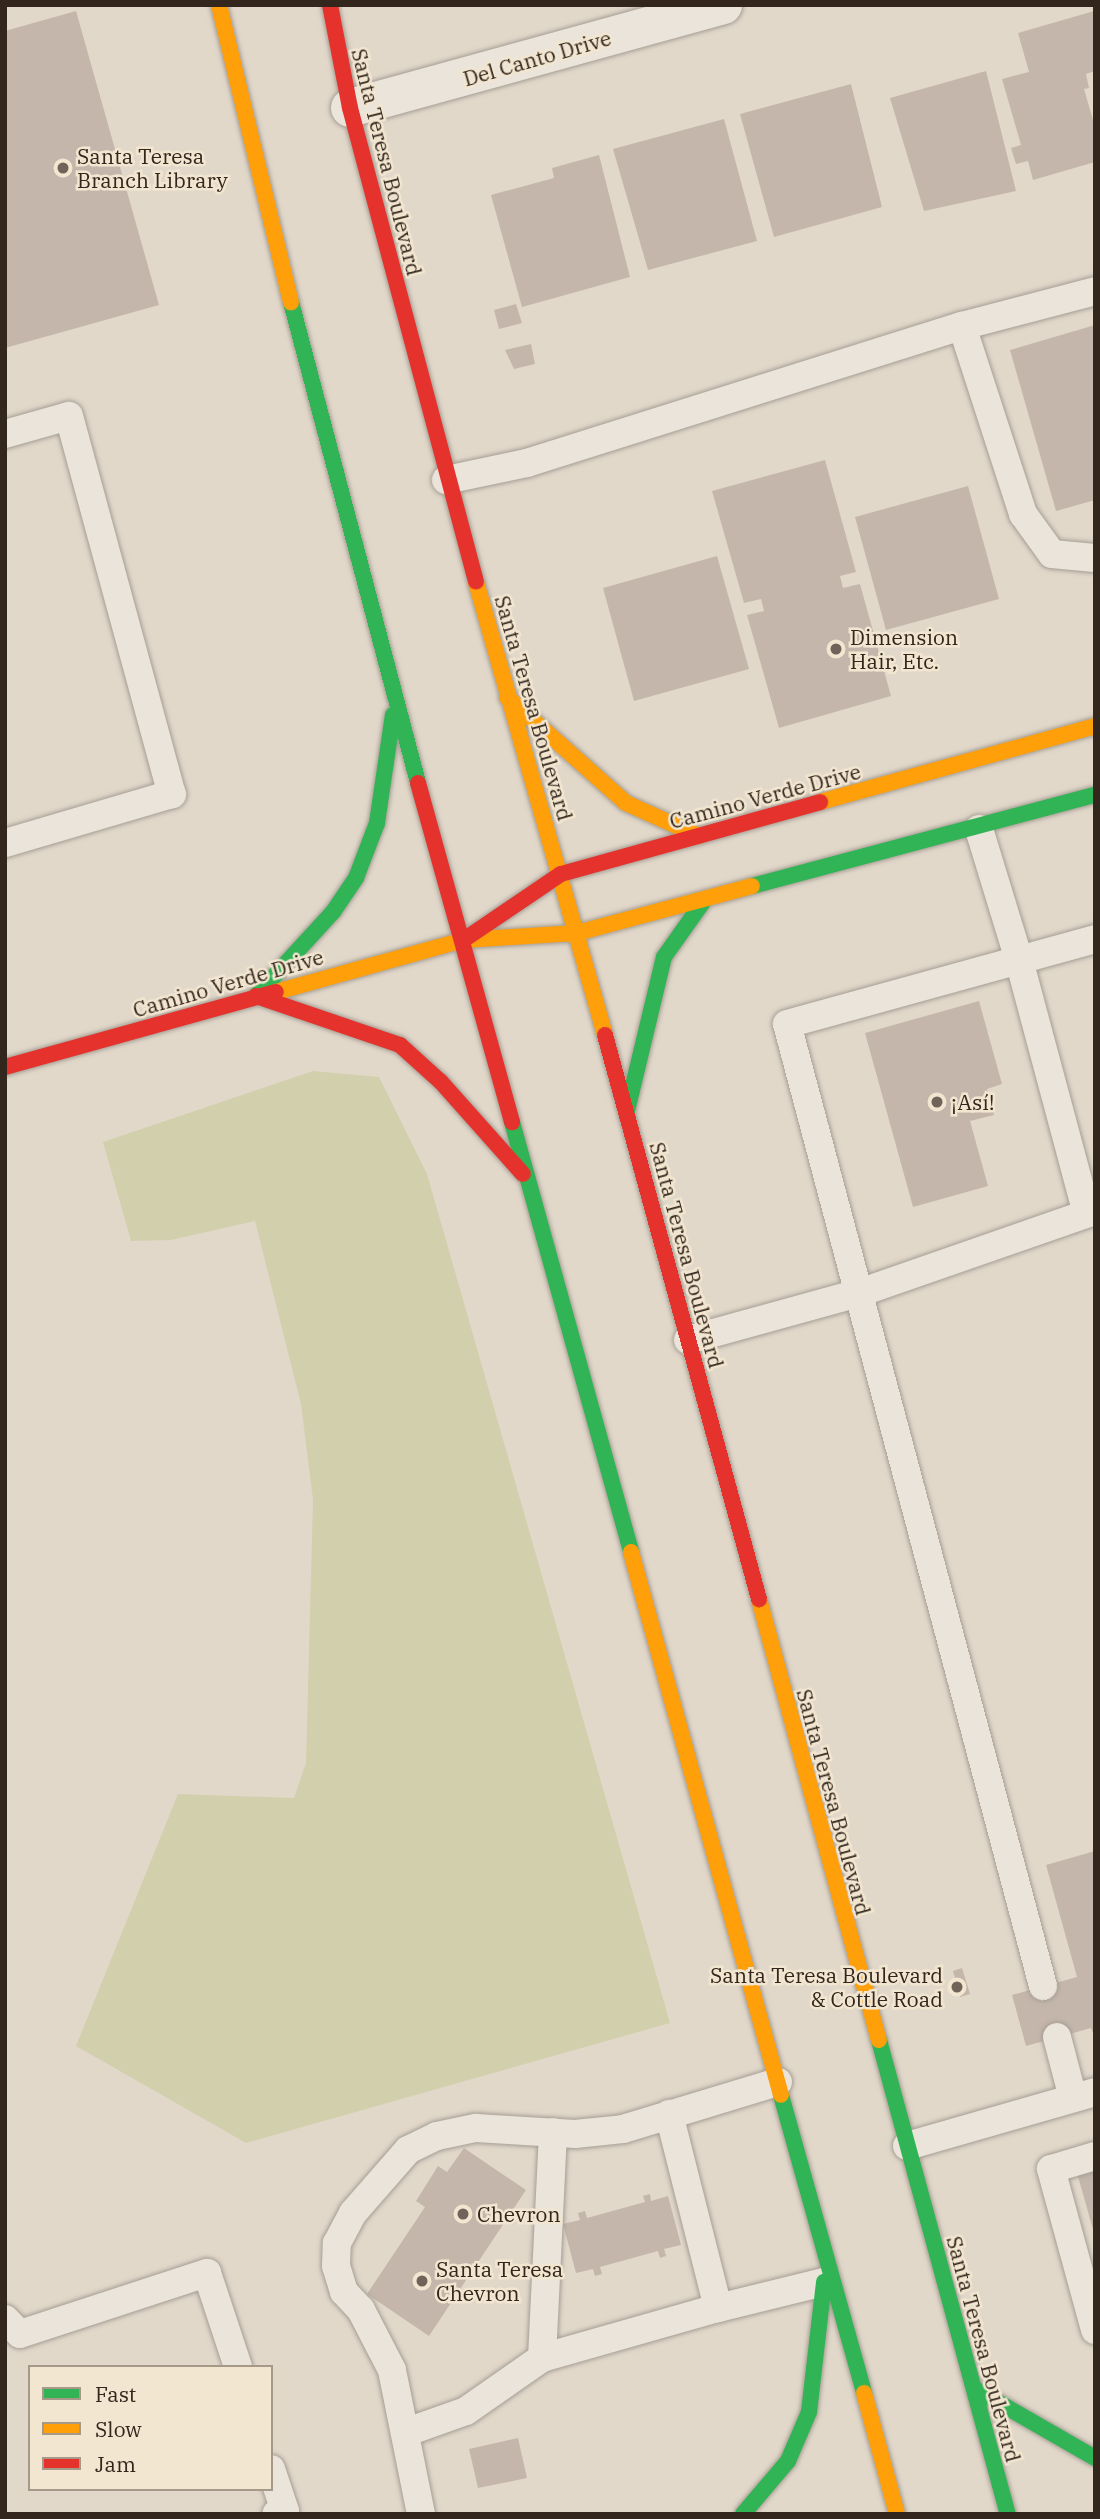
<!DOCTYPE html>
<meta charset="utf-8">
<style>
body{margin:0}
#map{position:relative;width:1100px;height:2519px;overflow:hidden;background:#e1d8ca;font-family:"IBM Plex Serif",serif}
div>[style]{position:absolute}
.green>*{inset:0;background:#d2cfad}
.building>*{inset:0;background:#c4b6ab}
.roads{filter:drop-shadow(0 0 2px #a69e94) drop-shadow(0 0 2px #a69e94)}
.lane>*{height:28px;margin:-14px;padding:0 14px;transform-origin:14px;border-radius:14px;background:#eae4db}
.street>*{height:38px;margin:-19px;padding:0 19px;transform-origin:19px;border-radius:19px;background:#eae4db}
.fast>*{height:16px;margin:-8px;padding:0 8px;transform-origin:8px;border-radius:8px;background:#30b455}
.slow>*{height:16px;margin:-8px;padding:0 8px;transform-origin:8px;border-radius:8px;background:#ff9f0a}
.jam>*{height:16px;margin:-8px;padding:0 8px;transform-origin:8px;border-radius:8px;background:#e5322d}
.dots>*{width:19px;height:19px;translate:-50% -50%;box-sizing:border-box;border:4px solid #f2e6d0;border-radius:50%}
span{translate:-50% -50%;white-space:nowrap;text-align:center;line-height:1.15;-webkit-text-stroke:5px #f2e6d0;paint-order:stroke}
.street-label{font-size:21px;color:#33261d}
.poi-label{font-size:21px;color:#33261d}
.left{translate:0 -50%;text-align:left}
.right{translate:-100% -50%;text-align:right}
.frame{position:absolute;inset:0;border:7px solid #33261d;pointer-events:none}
.legend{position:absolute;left:28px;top:2365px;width:245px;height:126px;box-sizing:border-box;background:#f2e6d0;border:2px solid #a69988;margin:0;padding:9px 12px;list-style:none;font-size:21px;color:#33261d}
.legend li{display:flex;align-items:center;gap:14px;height:35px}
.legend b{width:35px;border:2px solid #a69988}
</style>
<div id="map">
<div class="green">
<div style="clip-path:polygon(313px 1071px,379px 1077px,427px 1174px,670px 2023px,246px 2143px,76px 2046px,178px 1794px,294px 1798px,306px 1763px,313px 1500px,301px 1404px,255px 1221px,171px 1240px,131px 1241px,103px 1142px)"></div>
</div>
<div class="building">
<div style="clip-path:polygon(76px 11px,159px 305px,5px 348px,5px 31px)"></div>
<div style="clip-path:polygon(1094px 11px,1095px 71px,1086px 74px,1089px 88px,1084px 89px,1095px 127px,1095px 162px,1033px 180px,1028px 161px,1016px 164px,1011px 148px,1021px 145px,1002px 79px,1029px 72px,1018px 33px)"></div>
<div style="clip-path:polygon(986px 71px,1016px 191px,924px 211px,890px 98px)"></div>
<div style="clip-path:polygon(851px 84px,882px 207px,774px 237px,740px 114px)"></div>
<div style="clip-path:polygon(724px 119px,757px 241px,648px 270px,613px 149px)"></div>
<div style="clip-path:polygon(599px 155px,630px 277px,522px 307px,491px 195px,554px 178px,552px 168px)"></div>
<div style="clip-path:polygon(516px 304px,522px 323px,499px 329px,494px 310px)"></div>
<div style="clip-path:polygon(1095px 325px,1095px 500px,1056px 511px,1010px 350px)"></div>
<div style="clip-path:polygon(531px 344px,535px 364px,514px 369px,505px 350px)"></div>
<div style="clip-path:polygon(825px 460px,856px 572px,840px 576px,843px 588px,860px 584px,891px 696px,779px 728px,747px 615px,764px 611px,761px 599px,744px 603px,712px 491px)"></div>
<div style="clip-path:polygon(968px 486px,999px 599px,886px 630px,855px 517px)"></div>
<div style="clip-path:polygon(717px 556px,749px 669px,634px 701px,603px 588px)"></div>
<div style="clip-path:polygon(979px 1001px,1002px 1084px,987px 1089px,994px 1115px,970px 1121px,988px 1186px,913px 1207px,865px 1033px)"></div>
<div style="clip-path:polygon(1095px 1851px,1095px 2038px,1091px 2028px,1026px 2046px,1012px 1995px,1077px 1977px,1046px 1865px)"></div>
<div style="clip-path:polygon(962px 1968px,970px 1994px,960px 1997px,953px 1971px)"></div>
<div style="clip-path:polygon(464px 2148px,526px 2190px,429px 2336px,367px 2294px,425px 2207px,416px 2201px,438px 2166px,447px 2172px)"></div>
<div style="clip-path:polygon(1095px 2168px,1095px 2233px,1094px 2233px,1077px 2173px)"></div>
<div style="clip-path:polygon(650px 2194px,651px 2201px,668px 2196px,681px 2245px,664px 2249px,666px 2256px,660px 2258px,658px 2251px,600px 2267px,602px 2274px,595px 2276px,593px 2269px,576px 2273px,563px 2224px,580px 2220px,578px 2213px,585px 2211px,587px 2218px,645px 2202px,643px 2196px)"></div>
<div style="clip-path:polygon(518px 2438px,527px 2478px,478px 2488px,469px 2449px)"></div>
</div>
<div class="roads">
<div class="lane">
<div style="left:962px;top:326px;width:198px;rotate:72deg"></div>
<div style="left:1023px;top:514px;width:49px;rotate:54.1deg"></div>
<div style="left:1052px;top:554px;width:43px;rotate:5.3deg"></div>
<div style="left:5px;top:434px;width:66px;rotate:-15.7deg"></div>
<div style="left:69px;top:416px;width:392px;rotate:74.8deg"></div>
<div style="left:172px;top:794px;width:174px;rotate:163.6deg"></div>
<div style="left:446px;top:480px;width:83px;rotate:-11.9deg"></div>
<div style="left:527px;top:463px;width:456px;rotate:-17.5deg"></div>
<div style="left:962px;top:326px;width:138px;rotate:-14.7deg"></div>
<div style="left:979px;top:829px;width:137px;rotate:73deg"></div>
<div style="left:1019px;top:960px;width:262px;rotate:75deg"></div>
<div style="left:688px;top:1340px;width:177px;rotate:-15.4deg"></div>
<div style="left:859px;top:1293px;width:250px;rotate:-19.2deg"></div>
<div style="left:1043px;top:1986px;width:995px;rotate:-104.9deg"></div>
<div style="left:787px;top:1024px;width:320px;rotate:-15.4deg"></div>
<div style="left:1057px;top:2037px;width:63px;rotate:75.3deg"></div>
<div style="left:669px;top:2114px;width:200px;rotate:75.8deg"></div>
<div style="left:718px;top:2308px;width:109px;rotate:-13.8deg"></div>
<div style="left:907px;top:2146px;width:196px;rotate:-16deg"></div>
<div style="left:1095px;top:2156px;width:46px;rotate:163.5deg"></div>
<div style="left:1051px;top:2169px;width:167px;rotate:74.7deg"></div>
<div style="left:5px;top:2319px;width:21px;rotate:45deg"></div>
<div style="left:20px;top:2334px;width:197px;rotate:-18.1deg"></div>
<div style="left:207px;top:2273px;width:99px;rotate:71.7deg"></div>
<div style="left:542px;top:2358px;width:226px;rotate:-87.2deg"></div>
<div style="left:407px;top:2432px;width:63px;rotate:-19.6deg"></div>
<div style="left:466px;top:2411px;width:93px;rotate:-34.9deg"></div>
<div style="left:542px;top:2358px;width:183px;rotate:-15.9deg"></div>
<div style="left:271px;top:2469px;width:44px;rotate:71.6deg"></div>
<div style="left:285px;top:2511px;width:9px;rotate:162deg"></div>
<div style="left:421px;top:2514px;width:147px;rotate:-101.4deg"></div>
<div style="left:392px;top:2370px;width:68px;rotate:-117.3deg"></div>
<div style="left:361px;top:2310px;width:25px;rotate:-133deg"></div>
<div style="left:344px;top:2292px;width:27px;rotate:-107deg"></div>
<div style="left:336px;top:2266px;width:23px;rotate:-88deg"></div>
<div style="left:337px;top:2243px;width:34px;rotate:-62deg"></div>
<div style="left:353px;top:2213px;width:84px;rotate:-48.9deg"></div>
<div style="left:408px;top:2150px;width:32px;rotate:-26deg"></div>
<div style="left:437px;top:2136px;width:40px;rotate:-12deg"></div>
<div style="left:476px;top:2128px;width:99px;rotate:3.5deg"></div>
<div style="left:575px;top:2134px;width:48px;rotate:-5.9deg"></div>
<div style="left:623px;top:2129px;width:162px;rotate:-16.9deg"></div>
</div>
<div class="street">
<div style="left:350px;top:108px;width:387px;rotate:-15.4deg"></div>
</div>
<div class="fast">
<div style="left:291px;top:302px;width:497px;rotate:75.2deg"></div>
<div style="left:752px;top:886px;width:355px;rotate:-14.9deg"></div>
<div style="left:256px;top:996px;width:114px;rotate:-47.5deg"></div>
<div style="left:333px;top:912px;width:41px;rotate:-55.9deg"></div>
<div style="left:356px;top:878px;width:59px;rotate:-69.1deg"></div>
<div style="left:377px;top:823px;width:109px;rotate:-81.6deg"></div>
<div style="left:627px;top:1111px;width:158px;rotate:-76.5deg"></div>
<div style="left:664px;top:957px;width:67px;rotate:-54.7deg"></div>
<div style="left:512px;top:1122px;width:446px;rotate:74.5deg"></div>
<div style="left:879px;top:2040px;width:491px;rotate:74.8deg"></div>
<div style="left:781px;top:2095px;width:309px;rotate:74.4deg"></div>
<div style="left:975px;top:2389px;width:138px;rotate:29.9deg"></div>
<div style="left:743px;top:2514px;width:70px;rotate:-49.7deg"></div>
<div style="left:788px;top:2461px;width:53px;rotate:-66.8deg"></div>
<div style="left:809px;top:2412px;width:131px;rotate:-83.4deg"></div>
</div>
<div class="slow">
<div style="left:219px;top:5px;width:306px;rotate:76.4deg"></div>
<div style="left:476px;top:582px;width:471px;rotate:74.1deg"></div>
<div style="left:507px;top:697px;width:159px;rotate:41.7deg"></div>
<div style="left:626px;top:803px;width:80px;rotate:24.3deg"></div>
<div style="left:820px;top:802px;width:285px;rotate:-15.4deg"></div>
<div style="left:276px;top:992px;width:194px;rotate:-15.5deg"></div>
<div style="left:463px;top:940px;width:114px;rotate:-3.5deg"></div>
<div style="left:577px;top:933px;width:181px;rotate:-15deg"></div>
<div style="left:631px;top:1552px;width:563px;rotate:74.56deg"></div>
<div style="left:759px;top:1599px;width:457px;rotate:74.8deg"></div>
<div style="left:864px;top:2393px;width:125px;rotate:74.7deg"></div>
</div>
<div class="jam">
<div style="left:330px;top:5px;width:105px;rotate:79deg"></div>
<div style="left:350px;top:108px;width:490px;rotate:75.1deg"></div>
<div style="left:418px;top:783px;width:352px;rotate:74.5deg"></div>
<div style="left:465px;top:939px;width:116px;rotate:-34.1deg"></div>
<div style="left:561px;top:874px;width:269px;rotate:-15.5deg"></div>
<div style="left:256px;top:996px;width:152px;rotate:18.8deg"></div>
<div style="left:400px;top:1045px;width:55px;rotate:42.1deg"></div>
<div style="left:441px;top:1082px;width:123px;rotate:48.3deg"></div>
<div style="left:605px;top:1035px;width:585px;rotate:74.73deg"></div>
<div style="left:5px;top:1067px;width:281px;rotate:-15.5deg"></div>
</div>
</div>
<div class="dots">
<div style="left:63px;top:168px;background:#70645a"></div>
<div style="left:836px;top:649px;background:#70645a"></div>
<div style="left:937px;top:1102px;background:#70645a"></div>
<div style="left:957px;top:1987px;background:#70645a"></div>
<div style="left:463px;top:2214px;background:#70645a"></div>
<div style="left:422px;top:2281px;background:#70645a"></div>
</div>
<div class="street-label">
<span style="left:537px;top:58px;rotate:-16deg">Del Canto Drive</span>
<span style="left:387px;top:162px;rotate:76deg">Santa Teresa Boulevard</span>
<span style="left:534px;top:708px;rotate:74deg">Santa Teresa Boulevard</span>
<span style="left:765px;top:796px;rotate:-15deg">Camino Verde Drive</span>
<span style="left:228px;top:983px;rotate:-16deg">Camino Verde Drive</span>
<span style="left:687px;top:1255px;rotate:75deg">Santa Teresa Boulevard</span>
<span style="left:834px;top:1802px;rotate:75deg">Santa Teresa Boulevard</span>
<span style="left:984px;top:2349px;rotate:75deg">Santa Teresa Boulevard</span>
</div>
<div class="poi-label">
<span class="left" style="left:77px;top:168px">Santa Teresa<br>Branch Library</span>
<span class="left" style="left:850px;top:649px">Dimension<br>Hair, Etc.</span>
<span class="left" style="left:951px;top:1102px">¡Así!</span>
<span class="right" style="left:943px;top:1987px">Santa Teresa Boulevard<br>&amp; Cottle Road</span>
<span class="left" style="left:477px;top:2214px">Chevron</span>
<span class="left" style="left:436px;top:2281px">Santa Teresa<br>Chevron</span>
</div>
<div class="frame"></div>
<ul class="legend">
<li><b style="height:9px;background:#30b455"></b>Fast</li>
<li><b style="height:9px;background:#ff9f0a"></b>Slow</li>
<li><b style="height:9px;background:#e5322d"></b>Jam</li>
</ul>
</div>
